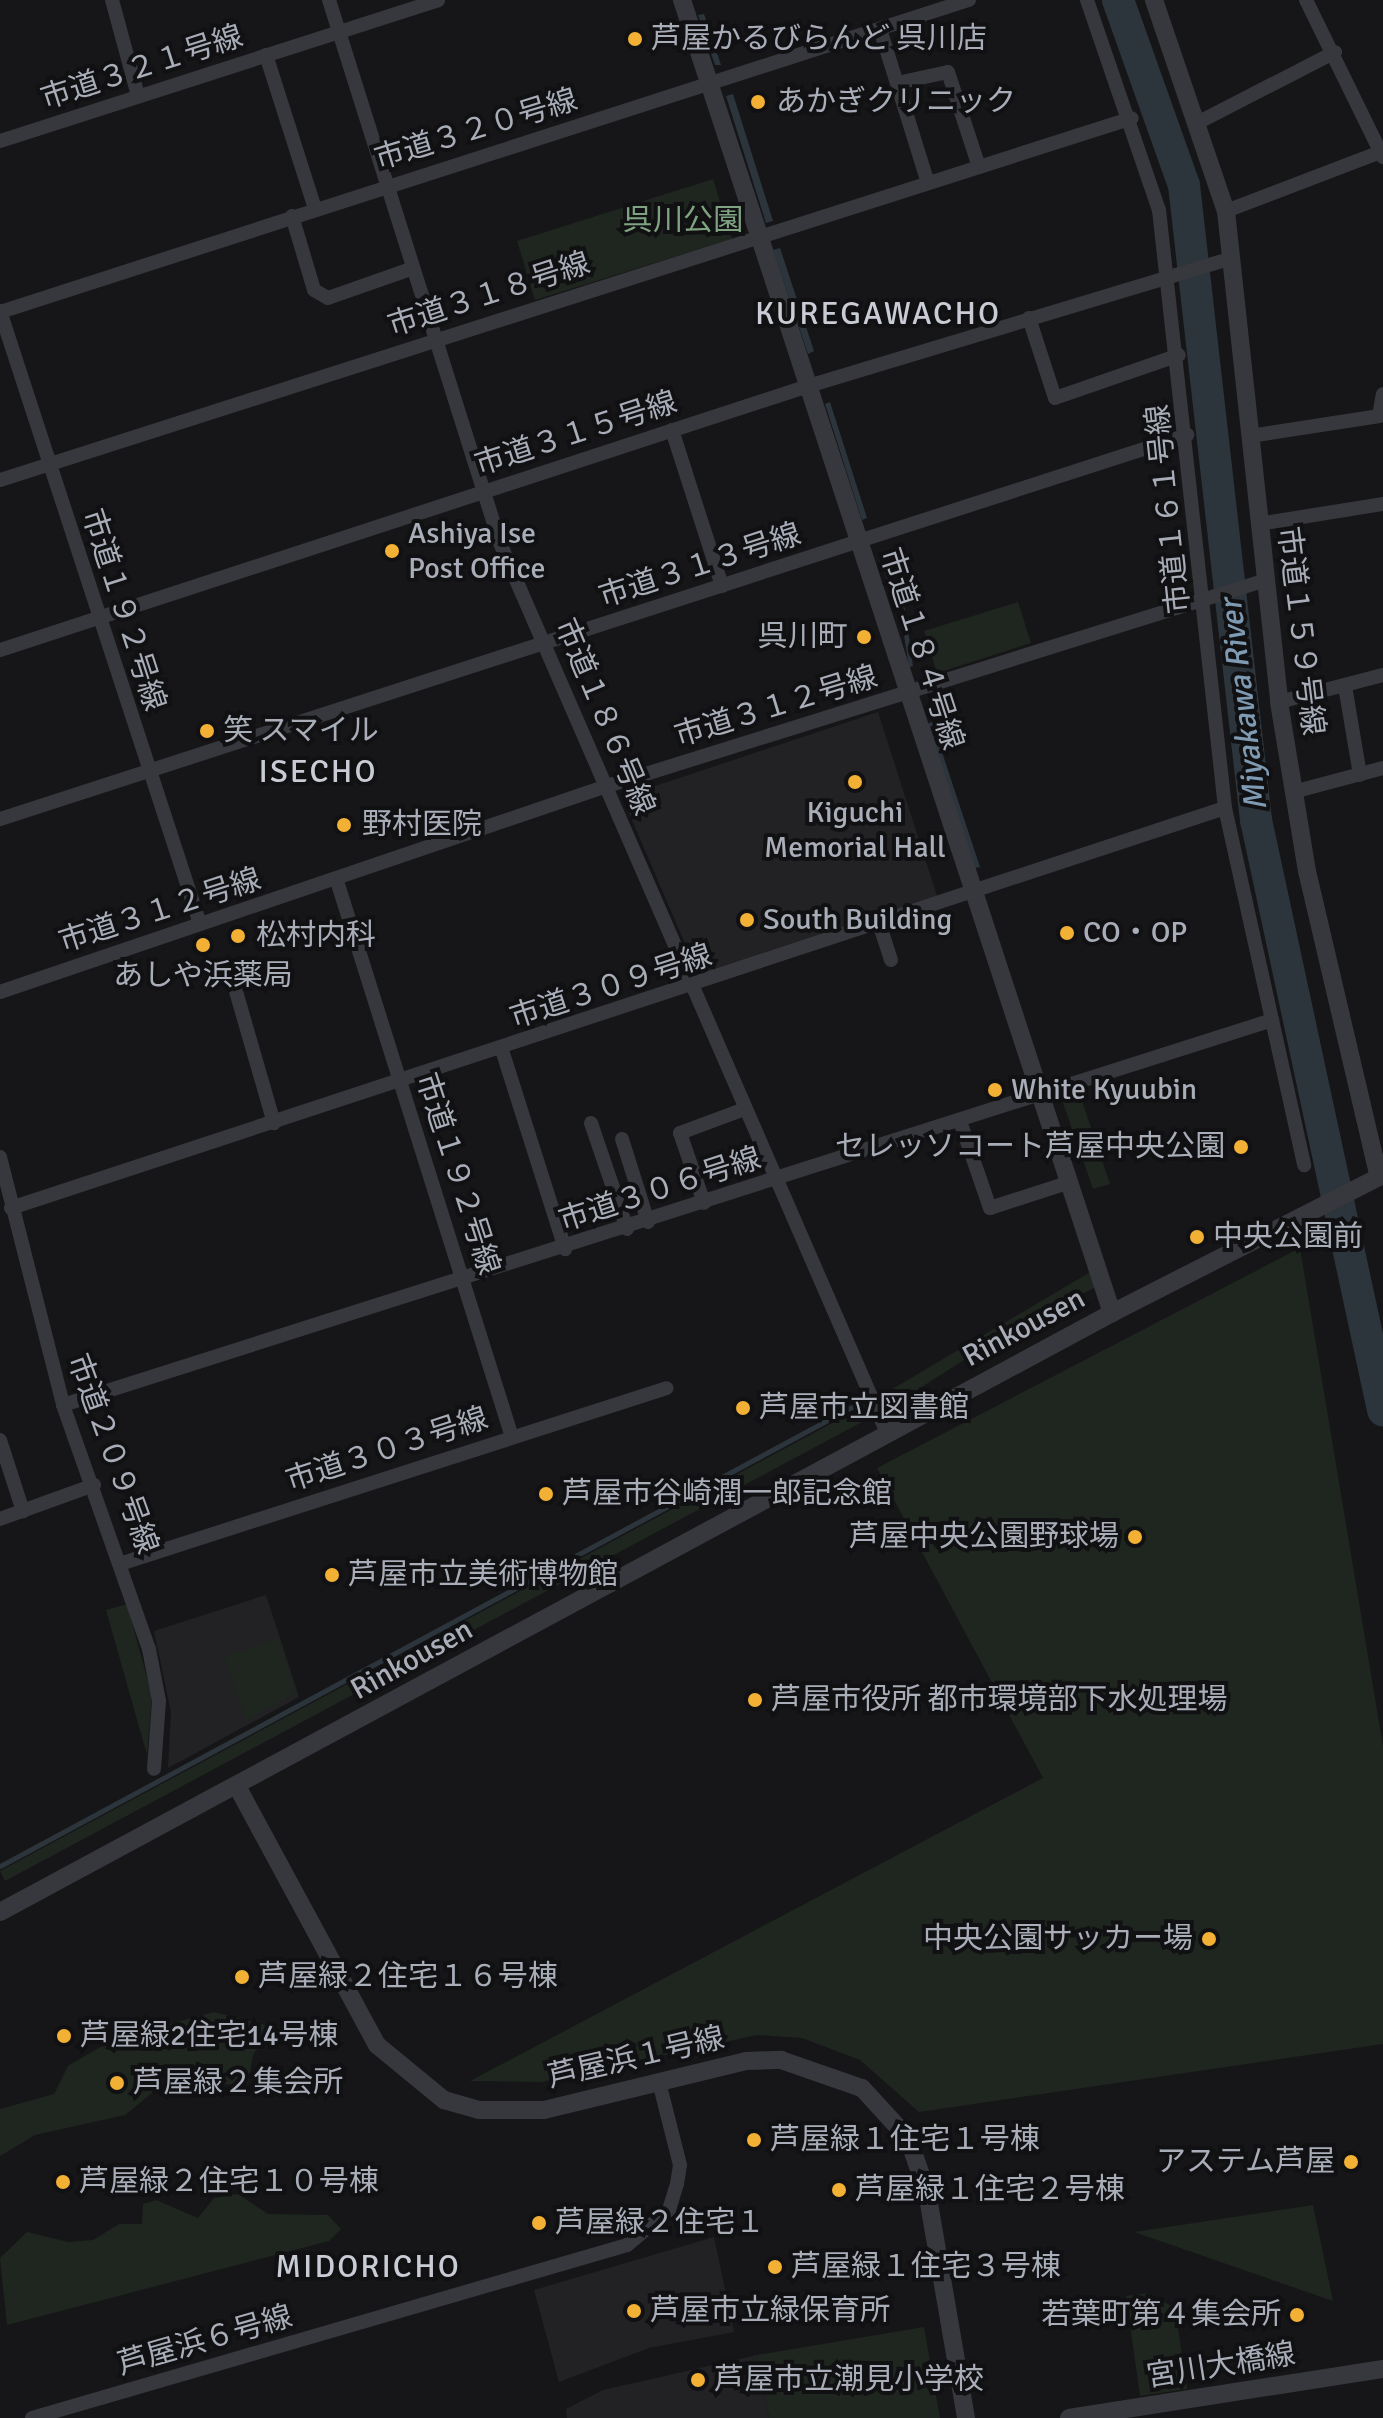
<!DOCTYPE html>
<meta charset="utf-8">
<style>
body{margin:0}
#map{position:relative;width:1383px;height:2418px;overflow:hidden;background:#161618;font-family:Signika,"Noto Sans JP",sans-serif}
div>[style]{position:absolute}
.built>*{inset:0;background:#222225}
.green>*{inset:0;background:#1e261f}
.water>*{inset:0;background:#2c353c}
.stream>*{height:5px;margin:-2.5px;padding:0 2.5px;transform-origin:2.5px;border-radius:2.5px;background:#2c353c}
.river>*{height:32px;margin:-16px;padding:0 16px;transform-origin:16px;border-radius:16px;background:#2c353c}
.minor>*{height:14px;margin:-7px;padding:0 7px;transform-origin:7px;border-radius:7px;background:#37383d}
.tertiary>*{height:18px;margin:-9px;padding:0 9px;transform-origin:9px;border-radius:9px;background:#37383d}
.dots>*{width:22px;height:22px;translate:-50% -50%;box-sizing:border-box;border:4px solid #111113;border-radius:50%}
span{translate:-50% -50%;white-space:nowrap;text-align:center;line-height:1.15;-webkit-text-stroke:8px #111113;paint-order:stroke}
.poi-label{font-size:30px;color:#a8adb8}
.left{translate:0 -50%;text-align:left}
.right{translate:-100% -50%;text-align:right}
.street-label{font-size:30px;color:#a8adb8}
.park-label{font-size:30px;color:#7fa381}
.neighbourhood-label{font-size:32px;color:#c9ccd4;letter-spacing:2px}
.water-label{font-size:32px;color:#7f9bb3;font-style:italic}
</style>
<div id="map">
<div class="built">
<div style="clip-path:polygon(878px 712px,937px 896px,698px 974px,622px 797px)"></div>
<div style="clip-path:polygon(266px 1595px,299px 1697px,168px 1768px,171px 1712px,154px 1631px)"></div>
<div style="clip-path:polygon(714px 2237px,734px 2332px,649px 2348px,559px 2382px,534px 2290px)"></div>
<div style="clip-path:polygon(757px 2355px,769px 2418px,567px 2418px,566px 2409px,603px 2390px)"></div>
</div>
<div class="green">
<div style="clip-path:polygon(713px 179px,732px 239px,535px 300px,517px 241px)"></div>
<div style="clip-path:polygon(1018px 602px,1031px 643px,937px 673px,924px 631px)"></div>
<div style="clip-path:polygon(1079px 1092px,1110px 1184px,1093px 1189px,1061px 1097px)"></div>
<div style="clip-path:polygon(1300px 1248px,1383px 1746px,1383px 2044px,919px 2112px,860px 2060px,802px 2038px,757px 2035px,541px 2082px,470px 2081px,1043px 1778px,877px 1468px)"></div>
<div style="clip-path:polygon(1092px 1271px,1096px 1287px,1014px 1328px,892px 1406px,5px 1881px,0 1871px,862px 1407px)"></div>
<div style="clip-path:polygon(127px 1604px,152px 1696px,147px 1755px,106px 1610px)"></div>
<div style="clip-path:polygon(278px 1639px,296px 1693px,246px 1720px,224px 1657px)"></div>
<div style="clip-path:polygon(214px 2012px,273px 2027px,253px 2055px,248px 2083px,157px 2089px,125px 2115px,35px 2135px,0 2156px,0 2109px,54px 2094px,68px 2066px,114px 2039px)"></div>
<div style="clip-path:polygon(238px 2194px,268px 2214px,328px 2215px,341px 2229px,329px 2241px,7px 2325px,0 2258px,27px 2232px,68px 2242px,93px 2240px,119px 2224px,142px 2224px,143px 2204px,156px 2200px,198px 2218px,214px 2198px)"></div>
<div style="clip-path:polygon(1313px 2205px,1333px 2301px,1134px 2232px)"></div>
<div style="clip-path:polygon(1147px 2293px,1175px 2308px,1187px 2389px,1140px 2396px,1126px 2296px)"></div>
<div style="clip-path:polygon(924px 2327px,940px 2418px,769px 2418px,757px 2355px)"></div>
</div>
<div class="water">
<div style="clip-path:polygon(704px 14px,721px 65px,715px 65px,698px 15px)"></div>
<div style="clip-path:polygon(733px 94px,773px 221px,766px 223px,726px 96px)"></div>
<div style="clip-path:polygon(780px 248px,814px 351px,808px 354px,773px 250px)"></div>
<div style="clip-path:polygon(830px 402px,867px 518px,862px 520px,825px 404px)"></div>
<div style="clip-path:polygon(878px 558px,905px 609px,913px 666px,909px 667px,900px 610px)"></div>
<div style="clip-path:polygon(932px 722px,980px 867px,974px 868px,926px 724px)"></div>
</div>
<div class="stream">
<div style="left:0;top:1866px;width:980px;rotate:-28.32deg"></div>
</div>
<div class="river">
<div style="left:1118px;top:0;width:196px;rotate:70.4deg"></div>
<div style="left:1184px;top:185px;width:639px;rotate:83.53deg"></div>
<div style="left:1256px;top:820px;width:604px;rotate:77.85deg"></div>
</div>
<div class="minor">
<div style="left:112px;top:0;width:99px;rotate:74.8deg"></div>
<div style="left:329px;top:0;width:569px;rotate:72.52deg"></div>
<div style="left:500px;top:543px;width:970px;rotate:66.5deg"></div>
<div style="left:1087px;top:0;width:222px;rotate:71.1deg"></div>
<div style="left:1159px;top:210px;width:602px;rotate:83.7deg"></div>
<div style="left:1225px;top:808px;width:366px;rotate:77.5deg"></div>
<div style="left:1306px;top:0;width:175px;rotate:63.9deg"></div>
<div style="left:880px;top:29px;width:161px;rotate:72.7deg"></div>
<div style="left:266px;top:55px;width:162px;rotate:72.3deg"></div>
<div style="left:897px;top:83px;width:52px;rotate:-12.2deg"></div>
<div style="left:948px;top:72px;width:100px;rotate:71.9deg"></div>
<div style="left:1199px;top:122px;width:153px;rotate:-27.2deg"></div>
<div style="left:0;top:141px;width:460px;rotate:-17.8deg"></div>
<div style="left:1226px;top:211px;width:168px;rotate:-20.9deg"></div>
<div style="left:292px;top:216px;width:77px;rotate:73.4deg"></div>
<div style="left:314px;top:290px;width:16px;rotate:30deg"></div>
<div style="left:328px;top:298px;width:88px;rotate:-19.3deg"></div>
<div style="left:0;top:311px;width:645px;rotate:71.93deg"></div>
<div style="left:0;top:312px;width:1018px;rotate:-17.85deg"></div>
<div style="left:1029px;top:318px;width:84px;rotate:72deg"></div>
<div style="left:1055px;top:398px;width:131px;rotate:-19.1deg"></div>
<div style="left:672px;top:430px;width:164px;rotate:72.2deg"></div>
<div style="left:1250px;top:436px;width:131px;rotate:-8.8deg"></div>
<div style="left:1379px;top:416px;width:22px;rotate:-80deg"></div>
<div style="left:0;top:480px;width:1188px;rotate:-17.73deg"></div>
<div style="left:1258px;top:524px;width:127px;rotate:-9.1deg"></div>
<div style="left:0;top:650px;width:847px;rotate:-18.09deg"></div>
<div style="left:805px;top:387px;width:446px;rotate:-16.8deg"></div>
<div style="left:1345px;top:686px;width:90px;rotate:80.4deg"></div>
<div style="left:1279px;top:702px;width:107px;rotate:-14.6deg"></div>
<div style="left:1293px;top:792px;width:93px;rotate:-14.9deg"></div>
<div style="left:0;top:819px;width:1248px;rotate:-17.93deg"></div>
<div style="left:337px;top:881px;width:583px;rotate:72.53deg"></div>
<div style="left:879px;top:923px;width:39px;rotate:72deg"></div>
<div style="left:233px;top:981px;width:148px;rotate:73.9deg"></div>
<div style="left:0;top:992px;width:638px;rotate:-18.75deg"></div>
<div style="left:604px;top:787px;width:690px;rotate:-17.36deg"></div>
<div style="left:502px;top:1050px;width:209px;rotate:72.4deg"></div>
<div style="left:960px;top:1121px;width:92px;rotate:71deg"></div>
<div style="left:990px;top:1208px;width:84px;rotate:-18deg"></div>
<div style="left:591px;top:1123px;width:112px;rotate:71.2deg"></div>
<div style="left:622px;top:1139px;width:87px;rotate:72.6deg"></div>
<div style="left:0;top:1157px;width:256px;rotate:75.7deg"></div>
<div style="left:63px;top:1405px;width:259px;rotate:70.6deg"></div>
<div style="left:149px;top:1649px;width:53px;rotate:79.1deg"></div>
<div style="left:159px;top:1701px;width:68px;rotate:94.2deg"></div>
<div style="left:704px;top:1203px;width:74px;rotate:-108.9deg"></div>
<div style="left:680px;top:1133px;width:66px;rotate:-20.4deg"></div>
<div style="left:11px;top:1208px;width:1278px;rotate:-18.24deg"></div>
<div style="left:63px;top:1405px;width:1269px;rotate:-17.66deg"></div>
<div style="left:0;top:1440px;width:75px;rotate:72.1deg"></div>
<div style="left:0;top:1519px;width:100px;rotate:-19.9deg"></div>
<div style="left:123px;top:1563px;width:571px;rotate:-17.83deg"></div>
<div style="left:32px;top:2418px;width:620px;rotate:-16.21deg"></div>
<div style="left:627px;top:2245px;width:55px;rotate:-39.8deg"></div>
<div style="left:669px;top:2210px;width:27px;rotate:-73deg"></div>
<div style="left:677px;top:2184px;width:19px;rotate:-81deg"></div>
<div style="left:680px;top:2165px;width:86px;rotate:-104.2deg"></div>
</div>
<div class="tertiary">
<div style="left:682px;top:0;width:1382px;rotate:71.87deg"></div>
<div style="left:1154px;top:0;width:223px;rotate:71.2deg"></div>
<div style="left:1226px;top:211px;width:494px;rotate:83.8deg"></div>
<div style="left:1279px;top:702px;width:171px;rotate:80.6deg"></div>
<div style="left:1307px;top:871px;width:314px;rotate:76.8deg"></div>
<div style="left:238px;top:1788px;width:292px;rotate:61.6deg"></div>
<div style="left:377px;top:2045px;width:87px;rotate:39.4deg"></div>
<div style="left:444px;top:2100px;width:36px;rotate:16deg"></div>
<div style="left:479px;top:2110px;width:65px"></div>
<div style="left:544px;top:2110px;width:208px;rotate:-13.6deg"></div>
<div style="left:746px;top:2061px;width:35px;rotate:-2deg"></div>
<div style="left:781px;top:2060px;width:86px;rotate:19.1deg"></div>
<div style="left:862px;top:2088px;width:68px;rotate:47.4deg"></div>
<div style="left:908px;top:2138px;width:57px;rotate:70.6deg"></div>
<div style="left:927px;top:2192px;width:229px;rotate:80.2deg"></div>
<div style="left:0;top:1912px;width:1263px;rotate:-28.31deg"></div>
<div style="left:1112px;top:1313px;width:304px;rotate:-27deg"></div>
<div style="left:1069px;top:2418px;width:318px;rotate:-8.9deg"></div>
</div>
<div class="dots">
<div style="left:635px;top:39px;background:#f2b134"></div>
<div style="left:758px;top:102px;background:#f2b134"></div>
<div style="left:392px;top:551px;background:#f2b134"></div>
<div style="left:864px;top:637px;background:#f2b134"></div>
<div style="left:207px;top:731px;background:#f2b134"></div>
<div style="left:855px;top:782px;background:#f2b134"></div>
<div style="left:344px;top:825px;background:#f2b134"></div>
<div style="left:747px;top:920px;background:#f2b134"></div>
<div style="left:1067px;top:933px;background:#f2b134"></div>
<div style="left:238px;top:936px;background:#f2b134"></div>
<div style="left:203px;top:945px;background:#f2b134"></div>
<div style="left:995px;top:1090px;background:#f2b134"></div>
<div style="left:1241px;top:1147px;background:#f2b134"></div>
<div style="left:1197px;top:1237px;background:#f2b134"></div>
<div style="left:743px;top:1408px;background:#f2b134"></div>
<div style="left:546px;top:1494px;background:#f2b134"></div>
<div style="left:1135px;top:1537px;background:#f2b134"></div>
<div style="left:332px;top:1575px;background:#f2b134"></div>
<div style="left:755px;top:1700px;background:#f2b134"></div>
<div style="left:1209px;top:1939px;background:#f2b134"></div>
<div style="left:242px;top:1977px;background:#f2b134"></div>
<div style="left:64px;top:2036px;background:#f2b134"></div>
<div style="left:117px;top:2083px;background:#f2b134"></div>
<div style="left:754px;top:2140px;background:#f2b134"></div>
<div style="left:1351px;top:2162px;background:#f2b134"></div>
<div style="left:63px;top:2182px;background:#f2b134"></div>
<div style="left:839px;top:2190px;background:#f2b134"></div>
<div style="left:539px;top:2223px;background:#f2b134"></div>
<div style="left:775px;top:2267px;background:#f2b134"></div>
<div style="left:634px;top:2311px;background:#f2b134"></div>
<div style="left:1297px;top:2315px;background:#f2b134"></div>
<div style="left:698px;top:2380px;background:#f2b134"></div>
</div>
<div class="poi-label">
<span class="left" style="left:651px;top:39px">芦屋かるびらんど 呉川店</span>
<span class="left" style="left:776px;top:102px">あかぎクリニック</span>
<span class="left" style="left:408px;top:551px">Ashiya Ise<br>Post Office</span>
<span class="right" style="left:848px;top:637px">呉川町</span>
<span class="left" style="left:223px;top:731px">笑 スマイル</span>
<span style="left:855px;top:830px">Kiguchi<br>Memorial Hall</span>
<span class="left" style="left:362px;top:825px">野村医院</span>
<span class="left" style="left:763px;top:920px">South Building</span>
<span class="left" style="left:1083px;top:933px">CO・OP</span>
<span class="left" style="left:256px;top:936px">松村内科</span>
<span style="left:203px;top:976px">あしや浜薬局</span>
<span class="left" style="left:1011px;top:1090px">White Kyuubin</span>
<span class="right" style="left:1225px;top:1147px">セレッソコート芦屋中央公園</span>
<span class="left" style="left:1213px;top:1237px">中央公園前</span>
<span class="left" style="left:759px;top:1408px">芦屋市立図書館</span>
<span class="left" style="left:562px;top:1494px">芦屋市谷崎潤一郎記念館</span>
<span class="right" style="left:1119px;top:1537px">芦屋中央公園野球場</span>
<span class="left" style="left:348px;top:1575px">芦屋市立美術博物館</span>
<span class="left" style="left:771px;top:1700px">芦屋市役所 都市環境部下水処理場</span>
<span class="right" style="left:1193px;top:1939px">中央公園サッカー場</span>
<span class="left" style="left:258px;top:1977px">芦屋緑２住宅１６号棟</span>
<span class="left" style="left:80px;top:2036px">芦屋緑2住宅14号棟</span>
<span class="left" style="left:133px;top:2083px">芦屋緑２集会所</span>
<span class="left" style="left:770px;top:2140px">芦屋緑１住宅１号棟</span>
<span class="right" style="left:1335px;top:2162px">アステム芦屋</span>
<span class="left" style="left:79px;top:2182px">芦屋緑２住宅１０号棟</span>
<span class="left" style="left:855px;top:2190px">芦屋緑１住宅２号棟</span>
<span class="left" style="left:555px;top:2223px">芦屋緑２住宅１</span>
<span class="left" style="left:791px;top:2267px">芦屋緑１住宅３号棟</span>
<span class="left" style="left:650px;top:2311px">芦屋市立緑保育所</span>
<span class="right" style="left:1281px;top:2315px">若葉町第４集会所</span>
<span class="left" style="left:714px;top:2380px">芦屋市立潮見小学校</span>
</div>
<div class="street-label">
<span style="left:142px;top:68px;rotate:-18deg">市道３２１号線</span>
<span style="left:476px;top:130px;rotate:-17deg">市道３２０号線</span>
<span style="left:489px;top:295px;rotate:-18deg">市道３１８号線</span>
<span style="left:576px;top:434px;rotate:-18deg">市道３１５号線</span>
<span style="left:1169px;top:509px;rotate:-96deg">市道１６１号線</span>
<span style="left:700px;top:566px;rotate:-18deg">市道３１３号線</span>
<span style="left:123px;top:610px;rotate:72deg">市道１９２号線</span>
<span style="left:1300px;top:631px;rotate:83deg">市道１５９号線</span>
<span style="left:921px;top:649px;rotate:72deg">市道１８４号線</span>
<span style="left:776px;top:707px;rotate:-17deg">市道３１２号線</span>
<span style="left:604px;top:717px;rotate:67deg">市道１８６号線</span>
<span style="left:160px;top:911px;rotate:-18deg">市道３１２号線</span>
<span style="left:611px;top:987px;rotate:-18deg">市道３０９号線</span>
<span style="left:457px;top:1174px;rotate:72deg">市道１９２号線</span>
<span style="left:660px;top:1190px;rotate:-18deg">市道３０６号線</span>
<span style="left:1024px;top:1328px;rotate:-28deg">Rinkousen</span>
<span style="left:387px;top:1450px;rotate:-18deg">市道３０３号線</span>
<span style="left:112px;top:1454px;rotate:70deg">市道２０９号線</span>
<span style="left:412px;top:1660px;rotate:-29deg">Rinkousen</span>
<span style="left:636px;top:2058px;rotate:-13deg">芦屋浜１号線</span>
<span style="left:205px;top:2341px;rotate:-16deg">芦屋浜６号線</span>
<span style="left:1221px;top:2366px;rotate:-9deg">宮川大橋線</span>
</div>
<div class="park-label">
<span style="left:683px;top:221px">呉川公園</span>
</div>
<div class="neighbourhood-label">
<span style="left:878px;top:314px">KUREGAWACHO</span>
<span style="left:318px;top:772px">ISECHO</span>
<span style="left:368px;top:2267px">MIDORICHO</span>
</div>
<div class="water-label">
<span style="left:1244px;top:705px;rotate:-97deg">Miyakawa River</span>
</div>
</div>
